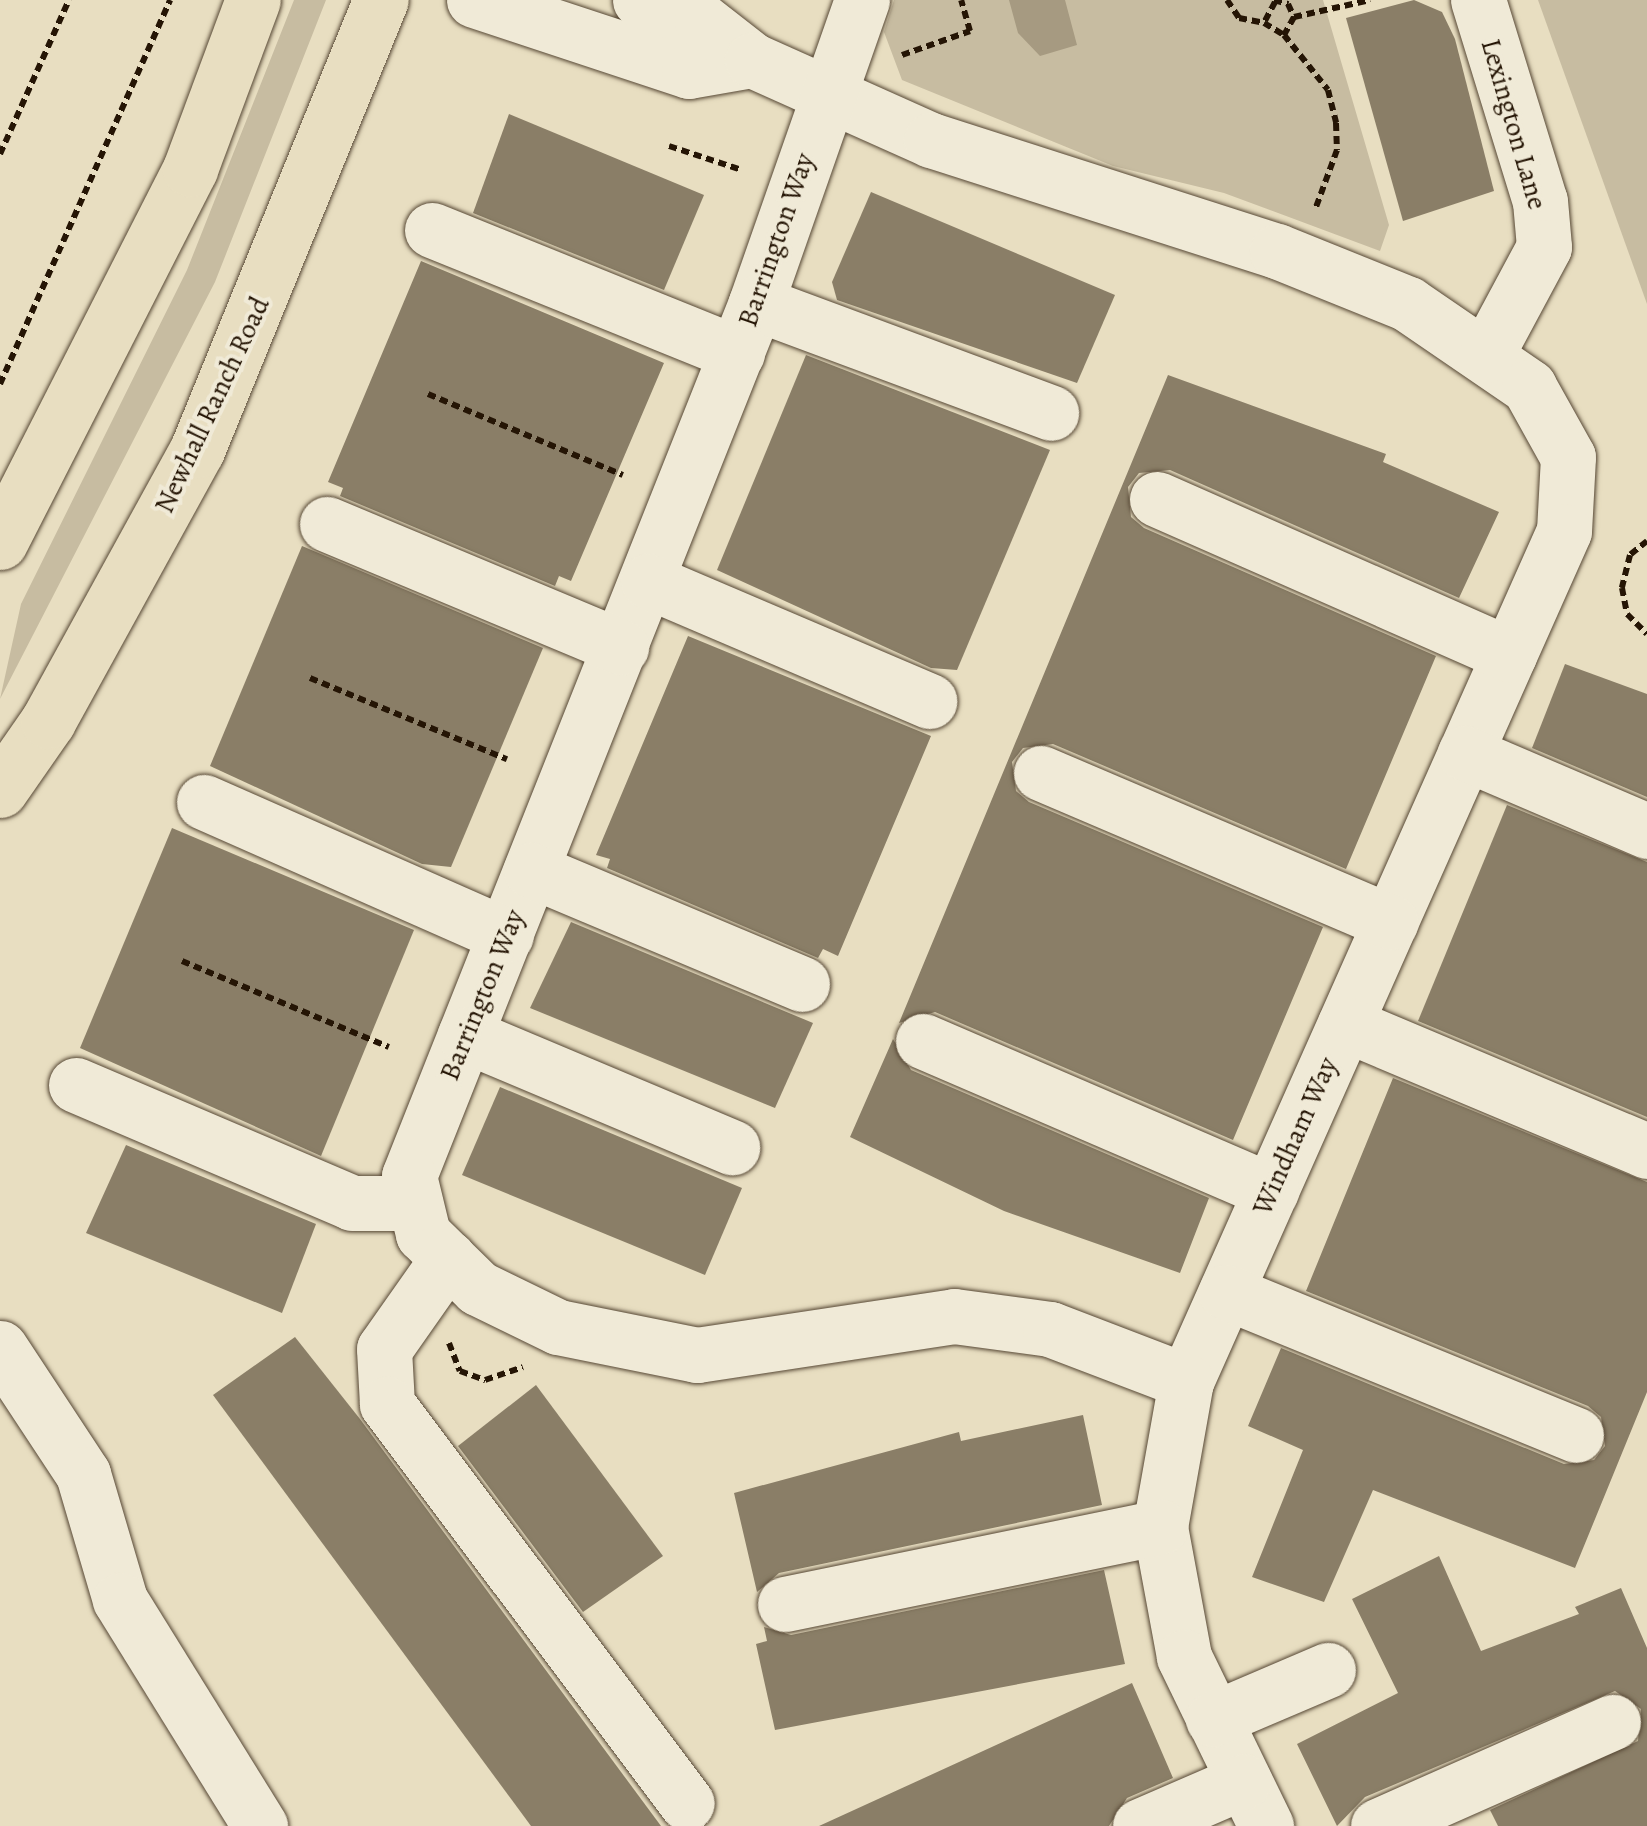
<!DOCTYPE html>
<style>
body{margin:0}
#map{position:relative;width:1647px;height:1826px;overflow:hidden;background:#e8dec1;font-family:Alegreya,serif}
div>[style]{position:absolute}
.green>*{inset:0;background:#c7bca1}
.water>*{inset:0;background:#a69a81}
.building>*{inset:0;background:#8a7e67}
.path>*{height:6px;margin-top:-3px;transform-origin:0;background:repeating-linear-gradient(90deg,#251505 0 8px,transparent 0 13px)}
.roads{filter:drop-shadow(0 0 2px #564734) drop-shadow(0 0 2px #564734)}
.minor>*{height:55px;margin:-27.5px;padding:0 27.5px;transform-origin:27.5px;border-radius:27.5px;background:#f0ead7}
.major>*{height:55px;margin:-27.5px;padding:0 27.5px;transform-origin:27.5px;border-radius:27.5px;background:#e8dec1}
span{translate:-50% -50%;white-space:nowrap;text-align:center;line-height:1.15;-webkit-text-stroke:8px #f0ead7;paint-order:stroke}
.street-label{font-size:28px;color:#251505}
</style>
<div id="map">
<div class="green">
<div style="clip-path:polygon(294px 0,326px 0,215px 282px,0 699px,21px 604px,187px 270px)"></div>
<div style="clip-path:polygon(894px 0,1323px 0,1389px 225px,1380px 251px,1224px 193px,1113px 166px,902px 80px,884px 32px)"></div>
<div style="clip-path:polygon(1538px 0,1647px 0,1647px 304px)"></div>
</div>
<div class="water">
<div style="clip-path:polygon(1065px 0,1077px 45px,1040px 56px,1018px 33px,1009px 0)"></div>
</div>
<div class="building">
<div style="clip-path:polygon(1414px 0,1442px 12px,1455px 39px,1494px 191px,1403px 221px,1346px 18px)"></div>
<div style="clip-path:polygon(509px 114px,704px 195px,664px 290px,473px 213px)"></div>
<div style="clip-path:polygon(871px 192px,1115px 295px,1077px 383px,837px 300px,832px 282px)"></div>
<div style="clip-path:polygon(421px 261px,664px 363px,571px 581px,559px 576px,555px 586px,340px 496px,343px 488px,328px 482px)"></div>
<div style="clip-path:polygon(806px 355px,1050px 450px,957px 670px,931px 668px,717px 570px)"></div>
<div style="clip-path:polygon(1168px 375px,1386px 454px,1383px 462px,1499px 512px,1459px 598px,1170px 470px,1139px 473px,1128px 487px,1131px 517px,1144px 528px,1436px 656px,1346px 869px,1053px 744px,1023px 748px,1012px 762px,1016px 791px,1029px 802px,1323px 927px,1233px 1140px,935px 1012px,899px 1023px)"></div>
<div style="clip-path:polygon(302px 546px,543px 648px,451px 867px,422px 864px,210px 766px)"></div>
<div style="clip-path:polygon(688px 636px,931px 736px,838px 956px,823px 949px,818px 958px,607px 868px,610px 859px,596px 855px)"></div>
<div style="clip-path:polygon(1565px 664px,1647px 694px,1647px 797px,1532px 748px)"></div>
<div style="clip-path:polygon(1507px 805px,1647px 862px,1647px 1117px,1418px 1021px)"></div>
<div style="clip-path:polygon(172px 828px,414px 930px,321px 1156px,80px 1048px)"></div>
<div style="clip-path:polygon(571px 922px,813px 1023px,775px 1108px,530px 1008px)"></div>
<div style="clip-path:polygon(893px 1039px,911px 1070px,1209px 1198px,1180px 1273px,1004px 1211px,850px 1137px)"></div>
<div style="clip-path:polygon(1393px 1078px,1647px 1182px,1647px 1392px,1575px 1568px,1373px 1490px,1324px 1602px,1252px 1577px,1303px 1450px,1248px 1426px,1281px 1348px,1564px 1464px,1594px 1460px,1605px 1446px,1601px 1417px,1588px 1406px,1306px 1291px)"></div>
<div style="clip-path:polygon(500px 1087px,742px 1188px,705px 1275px,462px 1175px)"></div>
<div style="clip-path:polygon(126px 1145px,316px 1224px,282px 1313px,86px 1233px)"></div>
<div style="clip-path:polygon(295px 1337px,360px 1419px,661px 1826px,531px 1826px,213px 1395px)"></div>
<div style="clip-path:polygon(536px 1385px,663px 1556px,583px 1612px,458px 1446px)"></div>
<div style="clip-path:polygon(1083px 1415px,1102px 1505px,779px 1573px,757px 1592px,734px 1493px,959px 1432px,961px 1441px)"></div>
<div style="clip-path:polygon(1439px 1556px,1481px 1651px,1579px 1614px,1575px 1607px,1621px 1588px,1647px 1648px,1647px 1826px,1498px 1826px,1490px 1810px,1638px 1741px,1641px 1709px,1615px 1691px,1365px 1797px,1337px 1826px,1297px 1744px,1398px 1693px,1352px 1599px)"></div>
<div style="clip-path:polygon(1104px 1570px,1125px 1664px,775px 1730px,756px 1644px,767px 1641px,764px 1627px,791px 1635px)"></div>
<div style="clip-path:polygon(1132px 1683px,1173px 1778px,1127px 1798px,1109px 1826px,819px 1826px)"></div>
</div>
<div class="path">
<div style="left:1227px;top:0;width:22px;rotate:56deg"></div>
<div style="left:1239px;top:18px;width:25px;rotate:11deg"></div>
<div style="left:1274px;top:0;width:15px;rotate:16deg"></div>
<div style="left:1288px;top:4px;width:14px;rotate:65deg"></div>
<div style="left:1294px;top:17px;width:21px;rotate:119deg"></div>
<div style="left:1284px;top:35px;width:70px;rotate:51.3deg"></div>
<div style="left:1328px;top:90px;width:34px;rotate:76deg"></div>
<div style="left:1336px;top:123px;width:27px;rotate:88deg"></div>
<div style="left:1337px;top:150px;width:61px;rotate:110.2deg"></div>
<div style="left:1275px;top:2px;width:24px;rotate:118deg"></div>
<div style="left:1264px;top:23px;width:23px;rotate:31deg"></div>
<div style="left:1294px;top:17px;width:78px;rotate:-12.6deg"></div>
<div style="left:902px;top:55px;width:72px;rotate:-19.4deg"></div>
<div style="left:970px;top:31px;width:32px;rotate:-106deg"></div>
<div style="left:669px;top:146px;width:77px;rotate:18.2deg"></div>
<div style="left:0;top:154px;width:169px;rotate:-65.9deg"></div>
<div style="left:0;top:384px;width:420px;rotate:-66.1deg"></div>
<div style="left:428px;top:394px;width:211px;rotate:22.6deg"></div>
<div style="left:1647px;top:541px;width:22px;rotate:141deg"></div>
<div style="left:1630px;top:555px;width:34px;rotate:104deg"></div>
<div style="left:1622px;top:588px;width:26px;rotate:79deg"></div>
<div style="left:1627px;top:614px;width:28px;rotate:45deg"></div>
<div style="left:310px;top:678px;width:213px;rotate:22.4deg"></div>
<div style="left:182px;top:961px;width:224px;rotate:22.6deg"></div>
<div style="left:449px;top:1343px;width:30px;rotate:69deg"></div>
<div style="left:460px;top:1371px;width:27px;rotate:20deg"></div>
<div style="left:485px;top:1380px;width:40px;rotate:-18.9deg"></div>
</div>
<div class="roads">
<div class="minor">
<div style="left:474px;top:0;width:226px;rotate:18.3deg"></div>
<div style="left:689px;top:71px;width:64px;rotate:-9.9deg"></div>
<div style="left:640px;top:0;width:65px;rotate:18.7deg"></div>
<div style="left:702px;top:21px;width:63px;rotate:38deg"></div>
<div style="left:752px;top:60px;width:196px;rotate:24.1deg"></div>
<div style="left:931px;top:140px;width:363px;rotate:17.8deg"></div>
<div style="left:1277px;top:251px;width:141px;rotate:22deg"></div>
<div style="left:1408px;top:304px;width:147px;rotate:34.4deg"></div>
<div style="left:1529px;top:387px;width:80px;rotate:60.9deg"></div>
<div style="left:1568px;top:457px;width:74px;rotate:93.1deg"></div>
<div style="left:1564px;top:531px;width:930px;rotate:113.97deg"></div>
<div style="left:1186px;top:1381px;width:148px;rotate:100.1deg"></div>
<div style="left:1160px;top:1527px;width:132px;rotate:79.5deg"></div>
<div style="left:1184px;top:1657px;width:188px;rotate:64.1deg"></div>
<div style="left:862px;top:0;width:321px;rotate:109.3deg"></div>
<div style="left:756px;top:303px;width:939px;rotate:111.68deg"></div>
<div style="left:409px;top:1176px;width:60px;rotate:76.4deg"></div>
<div style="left:423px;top:1234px;width:77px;rotate:44.5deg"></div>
<div style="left:478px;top:1288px;width:89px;rotate:26deg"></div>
<div style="left:558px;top:1327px;width:142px;rotate:11.4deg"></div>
<div style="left:697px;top:1355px;width:260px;rotate:-8.6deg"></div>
<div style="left:954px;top:1316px;width:97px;rotate:7.7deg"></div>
<div style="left:1050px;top:1329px;width:146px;rotate:20.9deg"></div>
<div style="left:1478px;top:0;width:210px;rotate:72.9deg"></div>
<div style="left:1540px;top:201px;width:46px;rotate:85deg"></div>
<div style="left:1544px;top:247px;width:123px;rotate:118.2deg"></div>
<div style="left:432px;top:230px;width:329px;rotate:22deg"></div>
<div style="left:756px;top:303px;width:315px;rotate:20.4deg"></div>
<div style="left:1157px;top:499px;width:385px;rotate:23.8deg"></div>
<div style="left:327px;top:524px;width:319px;rotate:22.7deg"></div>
<div style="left:648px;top:581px;width:306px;rotate:23.1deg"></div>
<div style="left:1465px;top:753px;width:198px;rotate:23.2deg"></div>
<div style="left:1041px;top:773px;width:380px;rotate:23.1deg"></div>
<div style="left:204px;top:802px;width:330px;rotate:23.8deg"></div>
<div style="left:531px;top:870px;width:294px;rotate:22.8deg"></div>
<div style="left:1345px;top:1024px;width:328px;rotate:22.8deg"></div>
<div style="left:465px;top:1035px;width:290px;rotate:22.8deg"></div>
<div style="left:923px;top:1041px;width:379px;rotate:23.3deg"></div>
<div style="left:76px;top:1085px;width:300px;rotate:23.1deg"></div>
<div style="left:352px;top:1203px;width:63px"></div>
<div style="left:448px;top:1258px;width:111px;rotate:125.1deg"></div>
<div style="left:384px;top:1349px;width:55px;rotate:86.9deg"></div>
<div style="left:387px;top:1404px;width:499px;rotate:53.1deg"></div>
<div style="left:1226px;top:1292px;width:378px;rotate:22.2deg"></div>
<div style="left:0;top:1348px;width:151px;rotate:56.6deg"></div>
<div style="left:83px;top:1474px;width:131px;rotate:73.6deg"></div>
<div style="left:120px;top:1600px;width:266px;rotate:58.2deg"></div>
<div style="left:785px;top:1604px;width:383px;rotate:-11.6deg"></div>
<div style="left:1213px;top:1719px;width:125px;rotate:-23.1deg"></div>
<div style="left:1140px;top:1826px;width:113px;rotate:-23.4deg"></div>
<div style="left:1378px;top:1826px;width:257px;rotate:-23.9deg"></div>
</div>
<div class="major">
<div style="left:0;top:542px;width:419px;rotate:-63deg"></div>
<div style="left:190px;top:169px;width:180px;rotate:-69.6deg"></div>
<div style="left:0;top:790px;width:84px;rotate:-55.2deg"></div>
<div style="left:48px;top:721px;width:309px;rotate:-61.2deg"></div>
<div style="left:197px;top:450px;width:486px;rotate:-67.8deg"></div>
</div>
</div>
<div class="street-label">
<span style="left:1514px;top:124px;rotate:74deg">Lexington Lane</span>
<span style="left:776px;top:240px;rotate:-71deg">Barrington Way</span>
<span style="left:212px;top:405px;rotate:-65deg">Newhall Ranch Road</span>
<span style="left:482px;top:995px;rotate:-68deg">Barrington Way</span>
<span style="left:1295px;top:1136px;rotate:-66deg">Windham Way</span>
</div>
</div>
